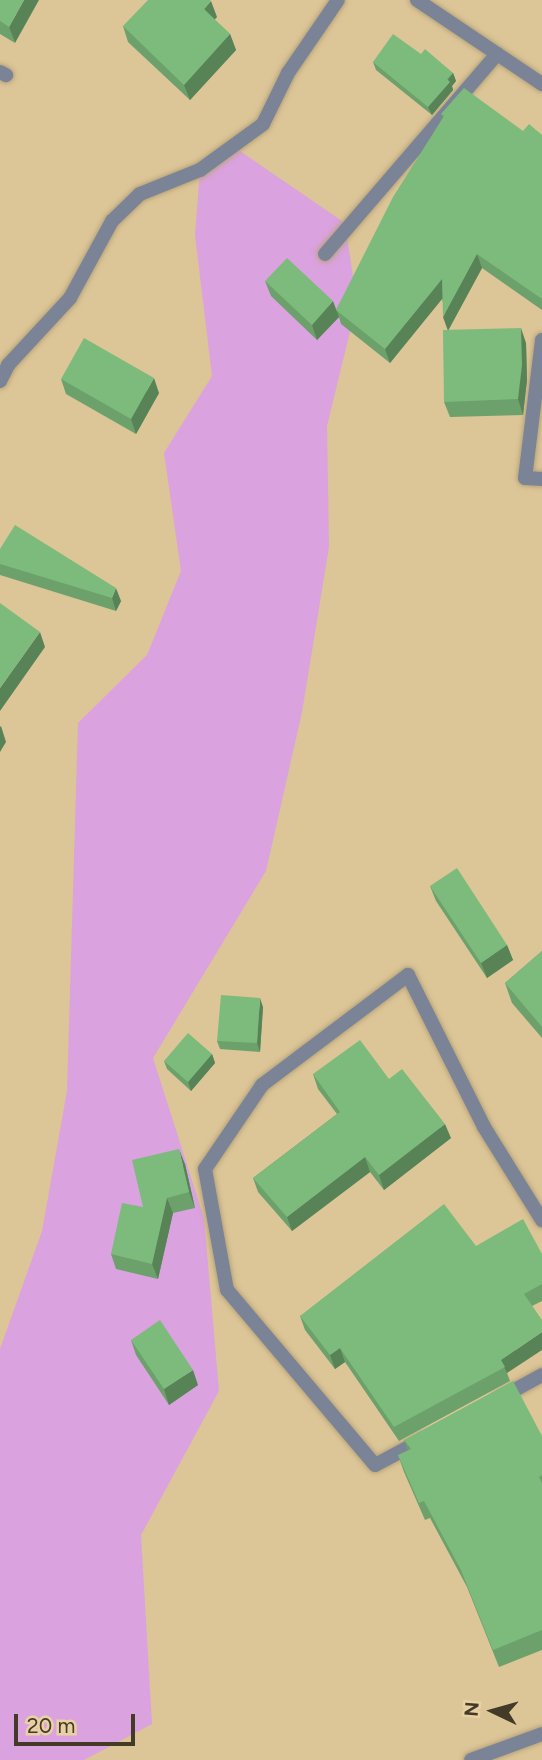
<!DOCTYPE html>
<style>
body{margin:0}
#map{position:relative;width:542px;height:1760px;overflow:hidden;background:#dcc597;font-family:Figtree,sans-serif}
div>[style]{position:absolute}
.green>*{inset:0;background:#daa2de}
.roads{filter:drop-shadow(0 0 2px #b7a47c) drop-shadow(0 0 2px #b7a47c)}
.street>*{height:14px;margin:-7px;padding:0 7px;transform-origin:7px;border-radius:7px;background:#7b8496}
.wall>*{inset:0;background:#6ca16b}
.shaded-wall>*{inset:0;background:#588357}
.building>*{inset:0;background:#7dbb7c}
span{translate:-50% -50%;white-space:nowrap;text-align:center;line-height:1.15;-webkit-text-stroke:7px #e9d1a3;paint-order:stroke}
.north{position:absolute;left:458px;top:1676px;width:70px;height:70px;-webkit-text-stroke:5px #e9d1a3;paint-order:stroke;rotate:275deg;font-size:19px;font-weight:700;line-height:28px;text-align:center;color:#433a27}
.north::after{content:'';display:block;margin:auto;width:24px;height:32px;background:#433a27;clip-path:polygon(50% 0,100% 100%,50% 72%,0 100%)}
.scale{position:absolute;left:14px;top:1714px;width:121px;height:32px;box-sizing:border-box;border:4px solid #433a27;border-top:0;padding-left:9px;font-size:21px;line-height:24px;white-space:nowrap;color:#433a27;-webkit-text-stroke:5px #e9d1a3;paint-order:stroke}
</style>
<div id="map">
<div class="green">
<div style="clip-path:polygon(234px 147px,345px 223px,357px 303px,327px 426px,329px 547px,302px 712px,266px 871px,153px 1058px,204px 1218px,219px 1391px,141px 1535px,152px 1724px,84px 1760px,0 1760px,0 1349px,42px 1231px,67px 1091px,78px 723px,147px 655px,181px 571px,164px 453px,212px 376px,195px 235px,200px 170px)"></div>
</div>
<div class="roads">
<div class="street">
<div style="left:417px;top:0;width:151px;rotate:33.9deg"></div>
<div style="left:0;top:72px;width:7px;rotate:27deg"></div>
<div style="left:325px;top:254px;width:264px;rotate:-49.3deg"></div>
<div style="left:542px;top:340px;width:139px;rotate:97deg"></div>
<div style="left:525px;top:478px;width:17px;rotate:3deg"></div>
<div style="left:0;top:381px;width:18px;rotate:-63deg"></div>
<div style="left:8px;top:365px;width:91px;rotate:-47.2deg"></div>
<div style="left:70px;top:298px;width:88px;rotate:-61.4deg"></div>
<div style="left:112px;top:221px;width:39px;rotate:-44deg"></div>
<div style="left:140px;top:194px;width:65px;rotate:-21.8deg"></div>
<div style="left:200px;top:170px;width:78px;rotate:-36.1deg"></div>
<div style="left:263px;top:124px;width:57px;rotate:-63.9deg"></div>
<div style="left:288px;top:73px;width:88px;rotate:-55.6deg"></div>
<div style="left:500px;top:1398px;width:48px;rotate:-28.7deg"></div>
<div style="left:424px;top:1439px;width:55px;rotate:152deg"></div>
<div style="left:375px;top:1465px;width:229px;rotate:-130.2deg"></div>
<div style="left:227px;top:1290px;width:123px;rotate:-100.3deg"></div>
<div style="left:205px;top:1169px;width:102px;rotate:-55.8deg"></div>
<div style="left:262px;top:1085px;width:183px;rotate:-37deg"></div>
<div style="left:408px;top:975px;width:170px;rotate:63.4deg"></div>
<div style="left:484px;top:1127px;width:110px;rotate:58.1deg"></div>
<div style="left:471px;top:1760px;width:76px;rotate:-20.1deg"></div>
</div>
</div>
<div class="wall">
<div style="clip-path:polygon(0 0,15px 43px,0 34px)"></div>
<div style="clip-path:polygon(217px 17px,214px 19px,230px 34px,236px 50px,190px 100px,128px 42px,123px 26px)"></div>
<div style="clip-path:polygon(421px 54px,453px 73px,456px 81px,452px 86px,453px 90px,432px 115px,376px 70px,373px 62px)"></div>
<div style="clip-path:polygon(441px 114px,542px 135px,542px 310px,482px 268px,448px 330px,526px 343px,527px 380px,523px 415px,450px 417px,444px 402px,448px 330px,442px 298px,390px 363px,341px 324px,339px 317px,317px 340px,271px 296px,265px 281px,336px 310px,443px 119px)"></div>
<div style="clip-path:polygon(61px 379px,159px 393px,136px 434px,66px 394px)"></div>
<div style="clip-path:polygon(0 549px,121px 601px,116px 611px,0 575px)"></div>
<div style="clip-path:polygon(430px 886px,507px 945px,513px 960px,487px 978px,436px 901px)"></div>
<div style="clip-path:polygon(542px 951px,542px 1038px,512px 1003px,505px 983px)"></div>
<div style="clip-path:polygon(263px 1007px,260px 1052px,220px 1049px,217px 1041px)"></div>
<div style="clip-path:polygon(212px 1054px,215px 1063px,191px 1091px,167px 1069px,164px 1061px)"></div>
<div style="clip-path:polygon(313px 1074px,389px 1079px,451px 1138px,384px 1190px,370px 1172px,292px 1231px,258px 1192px,253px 1178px,337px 1114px,318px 1089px)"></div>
<div style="clip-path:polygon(185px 1164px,195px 1208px,173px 1213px,158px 1279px,116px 1269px,111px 1254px,143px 1207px)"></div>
<div style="clip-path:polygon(476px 1246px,542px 1254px,542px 1301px,532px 1306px,507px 1373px,510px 1381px,399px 1441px,345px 1362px,335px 1369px,305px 1330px,300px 1316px)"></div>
<div style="clip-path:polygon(131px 1340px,198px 1385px,169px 1405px,136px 1355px)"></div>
<div style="clip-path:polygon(542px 1436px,542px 1650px,499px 1667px,467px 1587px,430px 1518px,425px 1520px,404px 1472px,398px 1455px,408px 1451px,404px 1440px)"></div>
</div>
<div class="shaded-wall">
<div style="clip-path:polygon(24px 0,39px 0,15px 43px,9px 27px)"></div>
<div style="clip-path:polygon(211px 1px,217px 17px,210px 25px,204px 9px)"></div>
<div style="clip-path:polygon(230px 34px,236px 50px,190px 100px,184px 85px)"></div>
<div style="clip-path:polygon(453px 73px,456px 81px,452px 86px,453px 90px,432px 115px,428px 107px)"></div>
<div style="clip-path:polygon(477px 254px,482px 268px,448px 331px,443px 317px)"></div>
<div style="clip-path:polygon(442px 279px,447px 293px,390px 363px,385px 349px)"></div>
<div style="clip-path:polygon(333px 301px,339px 317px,317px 340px,312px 325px)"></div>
<div style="clip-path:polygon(521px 328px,526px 343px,527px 380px,523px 415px,518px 399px)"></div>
<div style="clip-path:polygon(154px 378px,159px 393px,136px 434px,131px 419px)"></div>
<div style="clip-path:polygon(116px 588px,121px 601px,116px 611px,112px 598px)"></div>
<div style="clip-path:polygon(40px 632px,45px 647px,0 711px,0 688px)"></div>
<div style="clip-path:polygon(1px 726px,6px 742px,0 752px,0 727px)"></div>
<div style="clip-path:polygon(507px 945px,513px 960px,487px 978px,481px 963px)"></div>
<div style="clip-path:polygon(260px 998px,263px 1007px,260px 1052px,257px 1043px)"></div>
<div style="clip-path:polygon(212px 1054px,215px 1063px,191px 1091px,188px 1082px)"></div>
<div style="clip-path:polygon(445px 1124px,451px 1138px,384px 1190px,379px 1175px)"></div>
<div style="clip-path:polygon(179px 1149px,185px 1164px,195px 1208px,189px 1192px)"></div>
<div style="clip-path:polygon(365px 1157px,370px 1172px,292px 1231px,287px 1217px)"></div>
<div style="clip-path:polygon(167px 1198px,173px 1213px,158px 1279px,152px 1264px)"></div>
<div style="clip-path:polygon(542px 1332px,542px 1350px,507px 1373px,501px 1360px)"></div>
<div style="clip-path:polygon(340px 1348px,345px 1362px,335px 1369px,330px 1355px)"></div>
<div style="clip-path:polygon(193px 1370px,198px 1385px,169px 1405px,164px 1389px)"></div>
</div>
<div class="building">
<div style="clip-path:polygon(0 0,24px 0,9px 27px,0 21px)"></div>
<div style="clip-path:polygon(148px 0,210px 0,211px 1px,204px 9px,230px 34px,184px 85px,123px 26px)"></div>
<div style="clip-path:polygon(393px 34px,421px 54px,425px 49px,453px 73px,447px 79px,450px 82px,428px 107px,373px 62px)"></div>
<div style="clip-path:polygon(464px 88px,523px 131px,529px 124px,542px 135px,542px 299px,477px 254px,443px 317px,442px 279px,385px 349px,336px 310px,393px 197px,444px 116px,441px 114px)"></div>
<div style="clip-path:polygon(287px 258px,333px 301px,312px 325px,265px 281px)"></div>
<div style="clip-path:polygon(521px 328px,522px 365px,518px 399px,444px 402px,443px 330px)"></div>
<div style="clip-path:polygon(84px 338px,154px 378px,131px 419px,61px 379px)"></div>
<div style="clip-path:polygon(15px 525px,116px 588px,112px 598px,0 564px,0 549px)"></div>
<div style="clip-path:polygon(0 603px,40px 632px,0 688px)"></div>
<div style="clip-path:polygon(457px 868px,507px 945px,481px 963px,430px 886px)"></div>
<div style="clip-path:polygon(542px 951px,542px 1027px,505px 983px)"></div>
<div style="clip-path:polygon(221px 995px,260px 998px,257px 1043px,217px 1041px)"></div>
<div style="clip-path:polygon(188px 1033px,212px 1054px,188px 1082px,164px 1061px)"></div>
<div style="clip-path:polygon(360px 1040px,389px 1079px,402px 1069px,445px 1124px,379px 1175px,365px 1157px,287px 1217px,253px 1178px,340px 1112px,313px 1074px)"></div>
<div style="clip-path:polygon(179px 1149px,189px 1192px,167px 1198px,152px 1264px,111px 1254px,122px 1203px,143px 1207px,132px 1160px)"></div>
<div style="clip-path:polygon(444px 1204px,476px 1246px,523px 1219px,542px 1254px,542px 1284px,524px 1294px,542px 1320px,542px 1332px,501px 1360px,505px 1367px,394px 1427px,340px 1348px,330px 1355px,300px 1316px)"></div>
<div style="clip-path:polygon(160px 1320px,193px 1370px,164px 1389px,131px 1340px)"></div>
<div style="clip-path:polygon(513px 1381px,542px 1436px,542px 1475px,539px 1477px,542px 1483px,542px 1630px,493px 1650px,461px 1570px,424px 1501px,419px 1503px,398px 1455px,411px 1449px,404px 1440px)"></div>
</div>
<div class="north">N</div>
<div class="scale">20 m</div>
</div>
